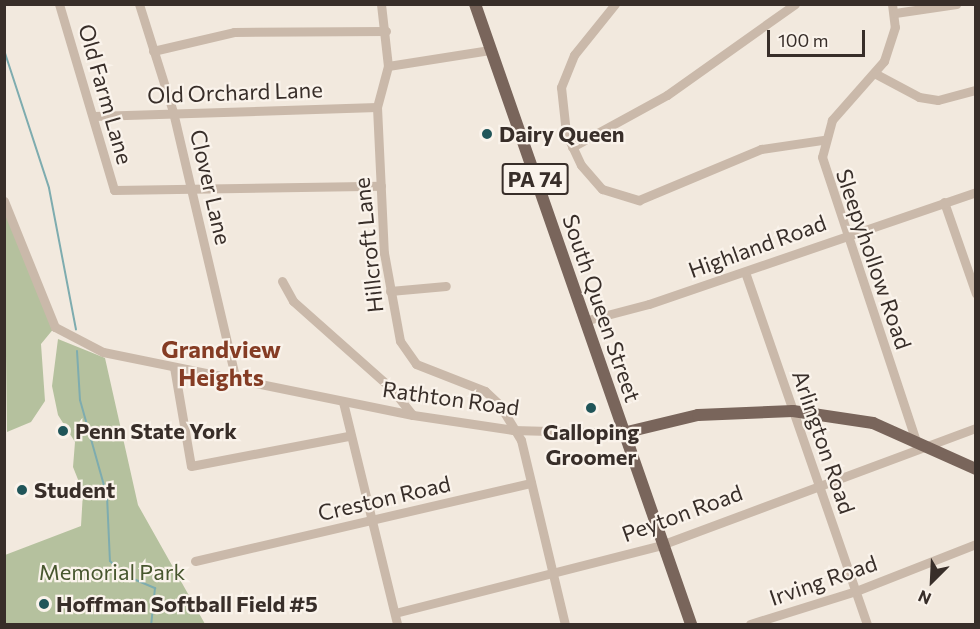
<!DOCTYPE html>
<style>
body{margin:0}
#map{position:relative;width:980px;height:629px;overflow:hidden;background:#f2e9de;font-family:Commissioner,sans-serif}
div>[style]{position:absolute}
.green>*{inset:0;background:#b5c19e}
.stream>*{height:2px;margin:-1px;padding:0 1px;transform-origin:1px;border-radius:1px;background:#7eacaf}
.minor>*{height:9px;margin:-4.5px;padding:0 4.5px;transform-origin:4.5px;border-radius:4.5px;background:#cab9aa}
.major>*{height:12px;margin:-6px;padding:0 6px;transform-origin:6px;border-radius:6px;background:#79655b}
.dots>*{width:16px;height:16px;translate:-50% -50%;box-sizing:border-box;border:3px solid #faf3eb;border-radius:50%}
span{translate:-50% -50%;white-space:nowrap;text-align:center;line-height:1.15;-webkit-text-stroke:4.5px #faf3eb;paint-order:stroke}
.shield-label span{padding:2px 4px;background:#faf3eb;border:2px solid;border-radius:4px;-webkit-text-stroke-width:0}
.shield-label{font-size:21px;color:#382e29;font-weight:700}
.street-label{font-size:22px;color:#382e29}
.poi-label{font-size:22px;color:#382e29;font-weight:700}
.left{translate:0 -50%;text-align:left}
.park-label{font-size:22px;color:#47562e}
.neighbourhood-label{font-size:24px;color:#853c24;font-weight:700}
.frame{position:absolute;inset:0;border:6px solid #382e29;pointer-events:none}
.north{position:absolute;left:902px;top:551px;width:60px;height:60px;-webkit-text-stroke:4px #faf3eb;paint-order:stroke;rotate:204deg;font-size:16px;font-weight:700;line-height:24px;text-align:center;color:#382e29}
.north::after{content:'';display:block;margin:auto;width:21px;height:27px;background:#382e29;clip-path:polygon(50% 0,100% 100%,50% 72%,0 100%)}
.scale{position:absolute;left:767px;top:30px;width:98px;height:27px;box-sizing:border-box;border:3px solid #382e29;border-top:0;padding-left:8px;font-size:18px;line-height:21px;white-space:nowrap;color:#382e29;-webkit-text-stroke:4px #faf3eb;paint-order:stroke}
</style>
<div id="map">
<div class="green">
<div style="clip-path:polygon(4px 201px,55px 327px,41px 344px,45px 401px,31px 422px,7px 432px)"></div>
<div style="clip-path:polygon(58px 339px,105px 358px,138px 505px,205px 624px,5px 624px,5px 555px,81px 526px,83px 492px,73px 467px,75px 442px,58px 415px,52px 386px)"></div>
</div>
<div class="stream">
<div style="left:4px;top:50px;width:145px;rotate:71.9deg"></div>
<div style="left:49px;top:188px;width:144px;rotate:79.2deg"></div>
<div style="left:77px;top:351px;width:49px;rotate:86.5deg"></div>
<div style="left:80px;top:400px;width:100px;rotate:74.3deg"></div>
<div style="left:107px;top:496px;width:65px;rotate:87.4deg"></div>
<div style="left:110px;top:561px;width:20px;rotate:45deg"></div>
<div style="left:124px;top:575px;width:34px;rotate:23deg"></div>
<div style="left:155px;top:588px;width:36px;rotate:96deg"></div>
</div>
<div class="minor">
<div style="left:59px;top:4px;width:194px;rotate:73.5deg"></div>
<div style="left:114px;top:190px;width:267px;rotate:-0.9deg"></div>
<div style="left:139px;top:4px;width:113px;rotate:72.5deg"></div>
<div style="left:173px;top:112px;width:276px;rotate:76.8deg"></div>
<div style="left:381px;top:4px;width:62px;rotate:83.6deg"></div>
<div style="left:388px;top:66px;width:42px;rotate:105deg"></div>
<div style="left:377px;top:107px;width:146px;rotate:87.3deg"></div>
<div style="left:384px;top:253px;width:89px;rotate:79.7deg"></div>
<div style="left:400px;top:341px;width:28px;rotate:55deg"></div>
<div style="left:416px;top:364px;width:74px;rotate:21.4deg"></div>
<div style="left:485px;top:391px;width:19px;rotate:43deg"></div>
<div style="left:499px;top:404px;width:42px;rotate:58.6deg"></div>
<div style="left:521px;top:440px;width:189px;rotate:76.6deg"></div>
<div style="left:615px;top:4px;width:65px;rotate:128.8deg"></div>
<div style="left:574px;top:55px;width:35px;rotate:112deg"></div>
<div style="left:561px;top:87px;width:46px;rotate:83.8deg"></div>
<div style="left:566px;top:133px;width:35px;rotate:65deg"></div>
<div style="left:581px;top:165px;width:32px;rotate:49deg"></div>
<div style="left:602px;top:189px;width:39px;rotate:17deg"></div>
<div style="left:639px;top:200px;width:132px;rotate:-22.7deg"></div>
<div style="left:761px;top:149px;width:63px;rotate:-8.3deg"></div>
<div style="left:892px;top:4px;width:23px;rotate:83deg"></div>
<div style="left:895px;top:27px;width:36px;rotate:108deg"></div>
<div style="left:884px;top:61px;width:79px;rotate:131.4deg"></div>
<div style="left:832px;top:120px;width:38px;rotate:105deg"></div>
<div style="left:822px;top:157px;width:296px;rotate:71.7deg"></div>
<div style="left:895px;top:13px;width:62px;rotate:-8.4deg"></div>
<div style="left:153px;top:51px;width:83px;rotate:-13.2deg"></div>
<div style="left:234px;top:32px;width:152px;rotate:-0.4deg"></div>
<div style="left:388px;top:66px;width:103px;rotate:-8.9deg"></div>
<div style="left:876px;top:74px;width:49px;rotate:28.1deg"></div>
<div style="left:919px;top:97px;width:19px;rotate:9deg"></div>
<div style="left:938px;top:100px;width:39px;rotate:-15deg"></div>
<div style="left:94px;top:116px;width:283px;rotate:-1.8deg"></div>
<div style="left:572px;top:147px;width:108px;rotate:-28.7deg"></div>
<div style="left:667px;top:95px;width:157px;rotate:-35.4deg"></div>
<div style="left:4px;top:201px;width:136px;rotate:68deg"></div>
<div style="left:55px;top:327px;width:54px;rotate:27.5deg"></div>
<div style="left:103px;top:352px;width:316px;rotate:11.5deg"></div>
<div style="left:413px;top:415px;width:101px;rotate:8.5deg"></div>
<div style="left:513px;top:430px;width:110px;rotate:1.6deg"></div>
<div style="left:944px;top:202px;width:97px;rotate:70.8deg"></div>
<div style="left:745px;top:272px;width:373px;rotate:70.9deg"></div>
<div style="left:282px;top:281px;width:23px;rotate:61deg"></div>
<div style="left:293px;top:301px;width:130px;rotate:41.6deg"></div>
<div style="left:390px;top:387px;width:36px;rotate:51deg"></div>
<div style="left:390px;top:291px;width:56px;rotate:-5.1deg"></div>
<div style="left:584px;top:321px;width:67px;rotate:-14.7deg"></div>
<div style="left:649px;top:304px;width:346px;rotate:-18.9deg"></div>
<div style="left:174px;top:367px;width:100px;rotate:80.3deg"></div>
<div style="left:191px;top:466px;width:160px;rotate:-10.8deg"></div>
<div style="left:343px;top:402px;width:228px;rotate:76.3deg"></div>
<div style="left:195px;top:561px;width:345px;rotate:-13.1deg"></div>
<div style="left:395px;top:613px;width:275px;rotate:-14.3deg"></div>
<div style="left:661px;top:545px;width:336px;rotate:-20.4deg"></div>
<div style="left:750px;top:624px;width:111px;rotate:-17.3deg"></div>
<div style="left:856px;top:591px;width:129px;rotate:-21.4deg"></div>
</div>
<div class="major">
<div style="left:475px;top:4px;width:657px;rotate:70.79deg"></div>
<div style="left:623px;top:433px;width:77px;rotate:-13.5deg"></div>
<div style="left:698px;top:415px;width:95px;rotate:-2.4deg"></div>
<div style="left:793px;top:411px;width:81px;rotate:8.5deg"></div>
<div style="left:873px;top:423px;width:113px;rotate:24.1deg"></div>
</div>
<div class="dots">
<div style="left:487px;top:134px;background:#205559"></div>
<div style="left:591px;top:408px;background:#205559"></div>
<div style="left:63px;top:431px;background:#205559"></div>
<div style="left:22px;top:490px;background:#205559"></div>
<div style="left:44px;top:604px;background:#205559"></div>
</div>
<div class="shield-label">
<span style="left:535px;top:179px">PA 74</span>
</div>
<div class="street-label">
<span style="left:235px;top:92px;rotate:-2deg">Old Orchard Lane</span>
<span style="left:106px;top:94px;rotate:74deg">Old Farm Lane</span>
<span style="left:211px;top:187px;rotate:77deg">Clover Lane</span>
<span style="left:368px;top:245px;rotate:-96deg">Hillcroft Lane</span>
<span style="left:757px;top:246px;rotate:-20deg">Highland Road</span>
<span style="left:874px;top:259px;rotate:71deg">Sleepyhollow Road</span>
<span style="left:602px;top:308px;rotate:71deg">South Queen Street</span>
<span style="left:451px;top:398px;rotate:8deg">Rathton Road</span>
<span style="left:824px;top:442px;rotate:71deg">Arlington Road</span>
<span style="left:384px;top:498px;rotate:-13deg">Creston Road</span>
<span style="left:682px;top:513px;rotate:-20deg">Peyton Road</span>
<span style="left:823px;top:580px;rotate:-19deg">Irving Road</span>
</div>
<div class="poi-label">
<span class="left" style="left:499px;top:134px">Dairy Queen</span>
<span class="left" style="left:75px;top:431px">Penn State York</span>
<span style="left:591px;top:444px">Galloping<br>Groomer</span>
<span class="left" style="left:34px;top:490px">Student</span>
<span class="left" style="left:56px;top:604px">Hoffman Softball Field #5</span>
</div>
<div class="park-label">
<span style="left:112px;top:572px">Memorial Park</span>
</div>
<div class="neighbourhood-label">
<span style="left:221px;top:363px">Grandview<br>Heights</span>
</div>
<div class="frame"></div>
<div class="north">N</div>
<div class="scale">100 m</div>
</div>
